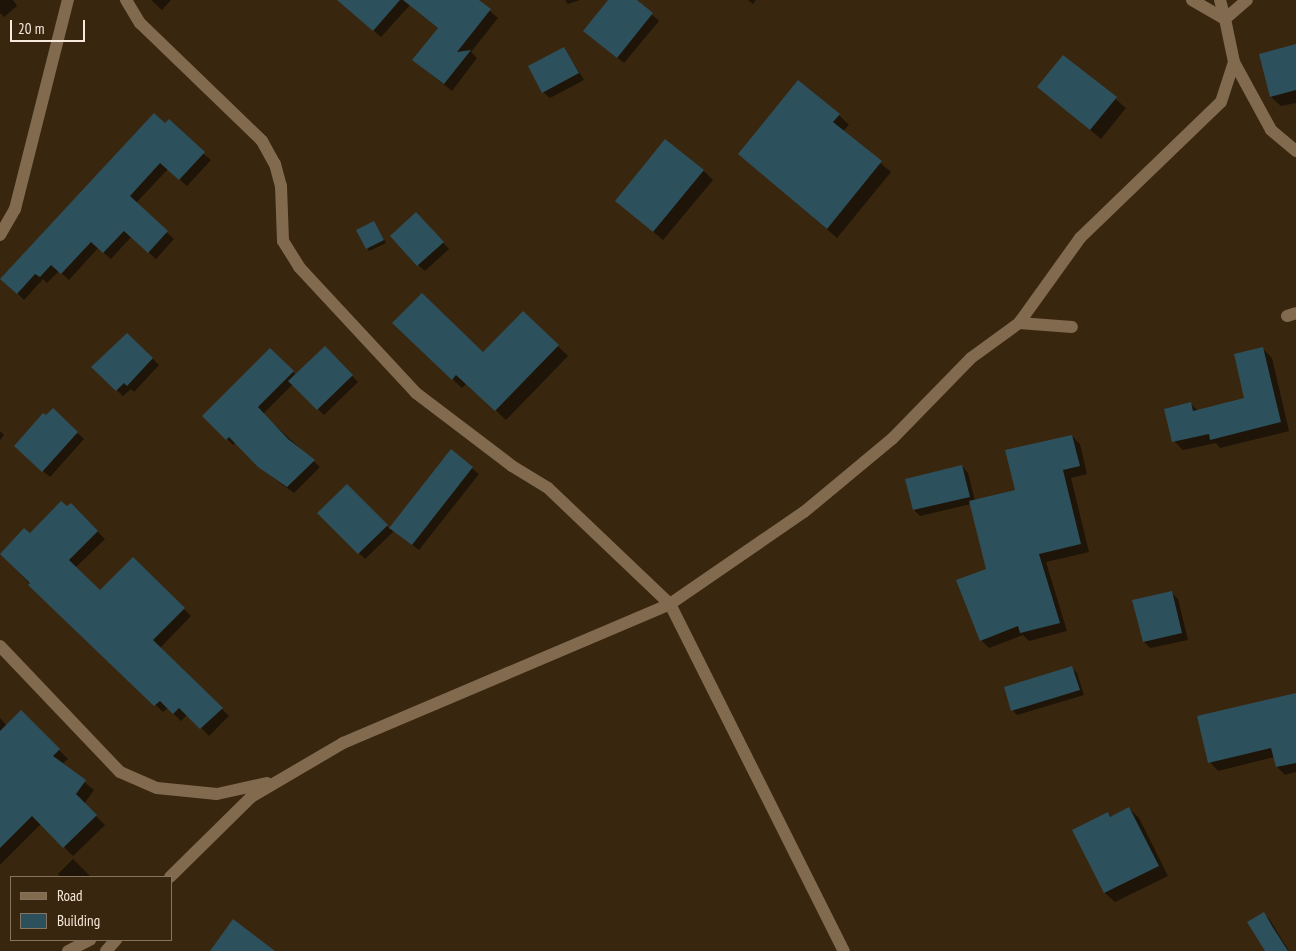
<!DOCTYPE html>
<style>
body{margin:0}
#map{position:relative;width:1296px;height:951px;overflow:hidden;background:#39260e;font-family:"PT Sans Narrow",sans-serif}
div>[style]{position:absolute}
.shadow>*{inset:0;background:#0007}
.building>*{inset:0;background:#2d505d}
.minor>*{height:12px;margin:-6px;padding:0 6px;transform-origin:6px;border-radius:6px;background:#826a4f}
span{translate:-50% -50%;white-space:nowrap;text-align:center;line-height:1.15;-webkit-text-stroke:4.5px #39260e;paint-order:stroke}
.legend{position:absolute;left:10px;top:876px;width:162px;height:65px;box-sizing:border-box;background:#39260e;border:1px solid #857460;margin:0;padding:6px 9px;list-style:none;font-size:15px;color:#f7eadc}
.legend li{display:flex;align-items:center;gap:10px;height:25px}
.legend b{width:25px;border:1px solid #857460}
.scale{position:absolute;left:10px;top:20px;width:75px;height:22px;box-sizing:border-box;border:2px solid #f7eadc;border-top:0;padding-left:6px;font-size:15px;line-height:18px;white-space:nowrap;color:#f7eadc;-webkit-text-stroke:4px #39260e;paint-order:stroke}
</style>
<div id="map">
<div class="shadow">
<div style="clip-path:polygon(0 0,13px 0,17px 6px,4px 17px,0 13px)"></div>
<div style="clip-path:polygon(151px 0,171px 0,162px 10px)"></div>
<div style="clip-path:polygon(338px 0,477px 0,498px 18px,471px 52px,477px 58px,452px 91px,422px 67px,438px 28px,410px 5px,381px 37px)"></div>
<div style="clip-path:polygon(565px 0,580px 0,568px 4px)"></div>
<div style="clip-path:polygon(610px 0,635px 0,659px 21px,624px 63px,584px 31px)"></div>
<div style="clip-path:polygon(748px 0,756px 0,753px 4px)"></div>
<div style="clip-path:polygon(1296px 46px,1296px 103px,1281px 106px,1271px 97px)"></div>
<div style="clip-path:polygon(564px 48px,584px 80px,550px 98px,543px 92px)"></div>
<div style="clip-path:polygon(1064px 56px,1126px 108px,1101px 139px,1039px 87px)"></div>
<div style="clip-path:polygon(154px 115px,211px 160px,187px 186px,168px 169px,136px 203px,174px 239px,156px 259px,131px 237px,111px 259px,98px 248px,69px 280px,59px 271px,47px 283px,43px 279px,24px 300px,9px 285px)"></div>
<div style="clip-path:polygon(839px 115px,849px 125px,843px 131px,891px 172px,837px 238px,750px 163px)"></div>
<div style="clip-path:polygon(703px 170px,713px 180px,663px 240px,616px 200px)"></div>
<div style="clip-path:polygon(422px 220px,449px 249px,425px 271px,418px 265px)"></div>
<div style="clip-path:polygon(374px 223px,386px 243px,369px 251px,367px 248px)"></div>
<div style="clip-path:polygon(523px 312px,568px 356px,506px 420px,467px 383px,462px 388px,404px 333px,483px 353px)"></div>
<div style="clip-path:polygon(325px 347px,358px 382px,324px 415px,293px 384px,263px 414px,320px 467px,294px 493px,267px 473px,236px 442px,233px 445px,204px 416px,270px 349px,296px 375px)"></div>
<div style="clip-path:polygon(1262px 348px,1272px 358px,1289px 431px,1220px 448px,1216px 443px,1183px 450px,1174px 441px,1191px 404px,1198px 411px,1246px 399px)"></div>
<div style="clip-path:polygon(152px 358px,159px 365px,134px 392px,131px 389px,123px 396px,93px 367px)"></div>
<div style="clip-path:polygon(53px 410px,84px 439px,50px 477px,22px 453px)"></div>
<div style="clip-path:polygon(0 431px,4px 435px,0 440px)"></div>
<div style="clip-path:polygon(1072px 436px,1080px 444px,1087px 474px,1071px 478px,1089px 552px,1046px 562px,1067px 631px,1029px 641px,1023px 635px,989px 648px,981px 640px,987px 569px,971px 504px,920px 516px,914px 510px,962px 466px,968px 473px,975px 501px,1017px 491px)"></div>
<div style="clip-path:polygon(451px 451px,479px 474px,419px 550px,394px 531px,365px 559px,319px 513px,347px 486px,390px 529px)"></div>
<div style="clip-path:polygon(71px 505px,105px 539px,75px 568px,100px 592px,133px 558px,191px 616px,160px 648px,229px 716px,209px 736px,188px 714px,181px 721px,168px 708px,163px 712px,38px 593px,1px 553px,24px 529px,30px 535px)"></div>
<div style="clip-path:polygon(1171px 592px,1178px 599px,1188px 640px,1150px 648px,1144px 642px)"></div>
<div style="clip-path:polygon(1072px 668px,1077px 673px,1084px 695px,1017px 715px,1012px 710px)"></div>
<div style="clip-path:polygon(1296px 694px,1296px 772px,1285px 775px,1277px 767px,1274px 757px,1218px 771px,1210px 762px)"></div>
<div style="clip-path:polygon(21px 712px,68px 759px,62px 764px,94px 790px,84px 804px,105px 825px,73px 856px,41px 824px,0 865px,0 718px,7px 726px)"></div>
<div style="clip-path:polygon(1129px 808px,1139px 818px,1168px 876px,1115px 902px,1105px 893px,1074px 830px,1107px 813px,1111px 817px)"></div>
<div style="clip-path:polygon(73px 859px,91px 877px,61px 877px,58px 874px)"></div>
<div style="clip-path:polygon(1264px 914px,1270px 920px,1289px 951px,1266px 951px)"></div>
</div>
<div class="building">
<div style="clip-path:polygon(337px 0,400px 0,373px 31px)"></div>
<div style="clip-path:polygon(403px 0,479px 0,491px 9px,457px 52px,471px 50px,444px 84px,412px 60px,438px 28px)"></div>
<div style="clip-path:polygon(608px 0,637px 0,653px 13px,617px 58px,583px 31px)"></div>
<div style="clip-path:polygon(1296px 44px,1296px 90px,1270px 97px,1259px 54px)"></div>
<div style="clip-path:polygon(564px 47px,579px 73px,542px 93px,528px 66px)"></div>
<div style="clip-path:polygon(1063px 55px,1117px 97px,1090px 130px,1037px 87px)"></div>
<div style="clip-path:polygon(798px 80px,840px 114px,833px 122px,882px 161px,827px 229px,738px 154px)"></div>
<div style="clip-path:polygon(154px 113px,165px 123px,169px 119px,205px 152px,179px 180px,160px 163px,130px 196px,168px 231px,148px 253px,124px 231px,103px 253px,91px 242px,61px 274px,51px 265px,40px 277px,35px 274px,17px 294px,0 279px)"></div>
<div style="clip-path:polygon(665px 139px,704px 170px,653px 232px,615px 201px)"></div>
<div style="clip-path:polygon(416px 212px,444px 242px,417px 266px,390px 236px)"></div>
<div style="clip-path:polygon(374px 221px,384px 240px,366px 249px,356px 230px)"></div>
<div style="clip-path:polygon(422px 293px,483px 352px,523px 311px,559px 345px,495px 411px,456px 375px,452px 380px,392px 323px)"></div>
<div style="clip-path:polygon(127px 333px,153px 358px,127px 386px,124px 383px,116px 391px,91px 367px)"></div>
<div style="clip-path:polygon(325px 346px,353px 375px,317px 410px,288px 381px)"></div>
<div style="clip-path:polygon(1263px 347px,1281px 422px,1210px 440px,1209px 434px,1172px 442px,1164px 409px,1191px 402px,1193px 411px,1244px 398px,1234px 354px)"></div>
<div style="clip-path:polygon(270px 348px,294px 371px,258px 407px,288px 439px,315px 460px,287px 487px,258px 467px,229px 437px,226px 440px,202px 416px)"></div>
<div style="clip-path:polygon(53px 408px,78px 432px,42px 472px,14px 446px,43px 413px,46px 415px)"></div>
<div style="clip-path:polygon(1072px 435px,1080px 466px,1063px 470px,1081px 544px,1039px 554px,1060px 623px,1020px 633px,1018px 626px,980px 641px,956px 580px,986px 569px,969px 501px,1015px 490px,1005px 450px)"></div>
<div style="clip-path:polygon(451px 449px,473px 467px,412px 545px,389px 528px)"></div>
<div style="clip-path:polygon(962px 465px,970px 497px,913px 510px,905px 479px)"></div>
<div style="clip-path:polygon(347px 484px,388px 525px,358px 554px,317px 513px)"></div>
<div style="clip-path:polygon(61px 501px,67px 506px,71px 503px,98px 531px,69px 560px,100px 590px,133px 557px,185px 608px,153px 640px,223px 708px,200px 729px,179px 708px,173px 714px,160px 701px,154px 706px,28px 585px,30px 583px,0 554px,24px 528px,30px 533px)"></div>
<div style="clip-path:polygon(1172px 591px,1182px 633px,1143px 642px,1132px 600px)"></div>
<div style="clip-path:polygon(1072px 666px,1080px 690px,1011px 711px,1004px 687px)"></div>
<div style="clip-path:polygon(1296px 693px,1296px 763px,1276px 767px,1271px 748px,1208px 763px,1197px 716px)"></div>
<div style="clip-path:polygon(21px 710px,60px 749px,53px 756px,86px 780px,76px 794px,97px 815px,63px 848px,32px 816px,0 848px,0 731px)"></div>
<div style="clip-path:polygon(1129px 807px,1159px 866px,1104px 893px,1072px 830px,1108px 812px,1110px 817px)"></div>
<div style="clip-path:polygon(1264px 912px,1272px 926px,1288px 951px,1265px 951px,1247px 922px)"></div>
<div style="clip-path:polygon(233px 919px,275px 951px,210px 951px)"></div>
</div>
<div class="minor">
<div style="left:126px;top:0;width:27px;rotate:59deg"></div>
<div style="left:140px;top:23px;width:170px;rotate:44deg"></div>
<div style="left:262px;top:141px;width:26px;rotate:61deg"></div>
<div style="left:275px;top:164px;width:23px;rotate:75deg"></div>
<div style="left:281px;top:186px;width:55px;rotate:87.9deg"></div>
<div style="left:283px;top:241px;width:31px;rotate:58deg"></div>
<div style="left:299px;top:267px;width:172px;rotate:47.1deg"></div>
<div style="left:416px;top:393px;width:121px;rotate:37.2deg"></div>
<div style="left:512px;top:466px;width:42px;rotate:31.4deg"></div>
<div style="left:548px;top:488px;width:168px;rotate:43.6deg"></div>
<div style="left:670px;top:604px;width:388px;rotate:63.4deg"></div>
<div style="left:1192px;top:0;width:38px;rotate:30deg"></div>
<div style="left:1220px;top:0;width:20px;rotate:75deg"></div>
<div style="left:1234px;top:62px;width:77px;rotate:61.4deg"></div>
<div style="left:1271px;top:130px;width:33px;rotate:40deg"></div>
<div style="left:0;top:235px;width:30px;rotate:-60deg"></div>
<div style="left:15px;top:209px;width:216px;rotate:-75.8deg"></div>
<div style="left:1287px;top:316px;width:9px;rotate:-18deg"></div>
<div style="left:1019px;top:323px;width:53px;rotate:4.3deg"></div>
<div style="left:0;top:646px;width:174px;rotate:46.4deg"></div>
<div style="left:120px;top:772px;width:40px;rotate:23.4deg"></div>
<div style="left:157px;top:788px;width:60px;rotate:5.7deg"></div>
<div style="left:217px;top:794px;width:51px;rotate:-12.4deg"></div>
<div style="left:170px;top:877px;width:114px;rotate:-44.6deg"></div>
<div style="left:251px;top:797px;width:107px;rotate:-30.4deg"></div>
<div style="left:343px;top:743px;width:355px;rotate:-23deg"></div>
<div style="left:670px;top:604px;width:163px;rotate:-34.5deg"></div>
<div style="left:804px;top:512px;width:114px;rotate:-39.7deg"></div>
<div style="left:892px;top:439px;width:113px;rotate:-45.7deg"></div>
<div style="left:971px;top:358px;width:59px;rotate:-36.1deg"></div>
<div style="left:1019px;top:323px;width:105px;rotate:-54.3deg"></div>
<div style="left:1080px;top:238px;width:196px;rotate:-44deg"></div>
<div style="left:1221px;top:102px;width:42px;rotate:-72deg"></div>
<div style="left:1234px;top:62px;width:44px;rotate:-101.8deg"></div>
<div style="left:1225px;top:19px;width:29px;rotate:-41deg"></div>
<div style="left:68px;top:951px;width:25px;rotate:-27deg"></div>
<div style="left:106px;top:951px;width:15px;rotate:-48deg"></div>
</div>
<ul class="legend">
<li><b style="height:6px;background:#826a4f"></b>Road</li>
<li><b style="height:14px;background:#2d505d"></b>Building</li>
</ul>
<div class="scale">20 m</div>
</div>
